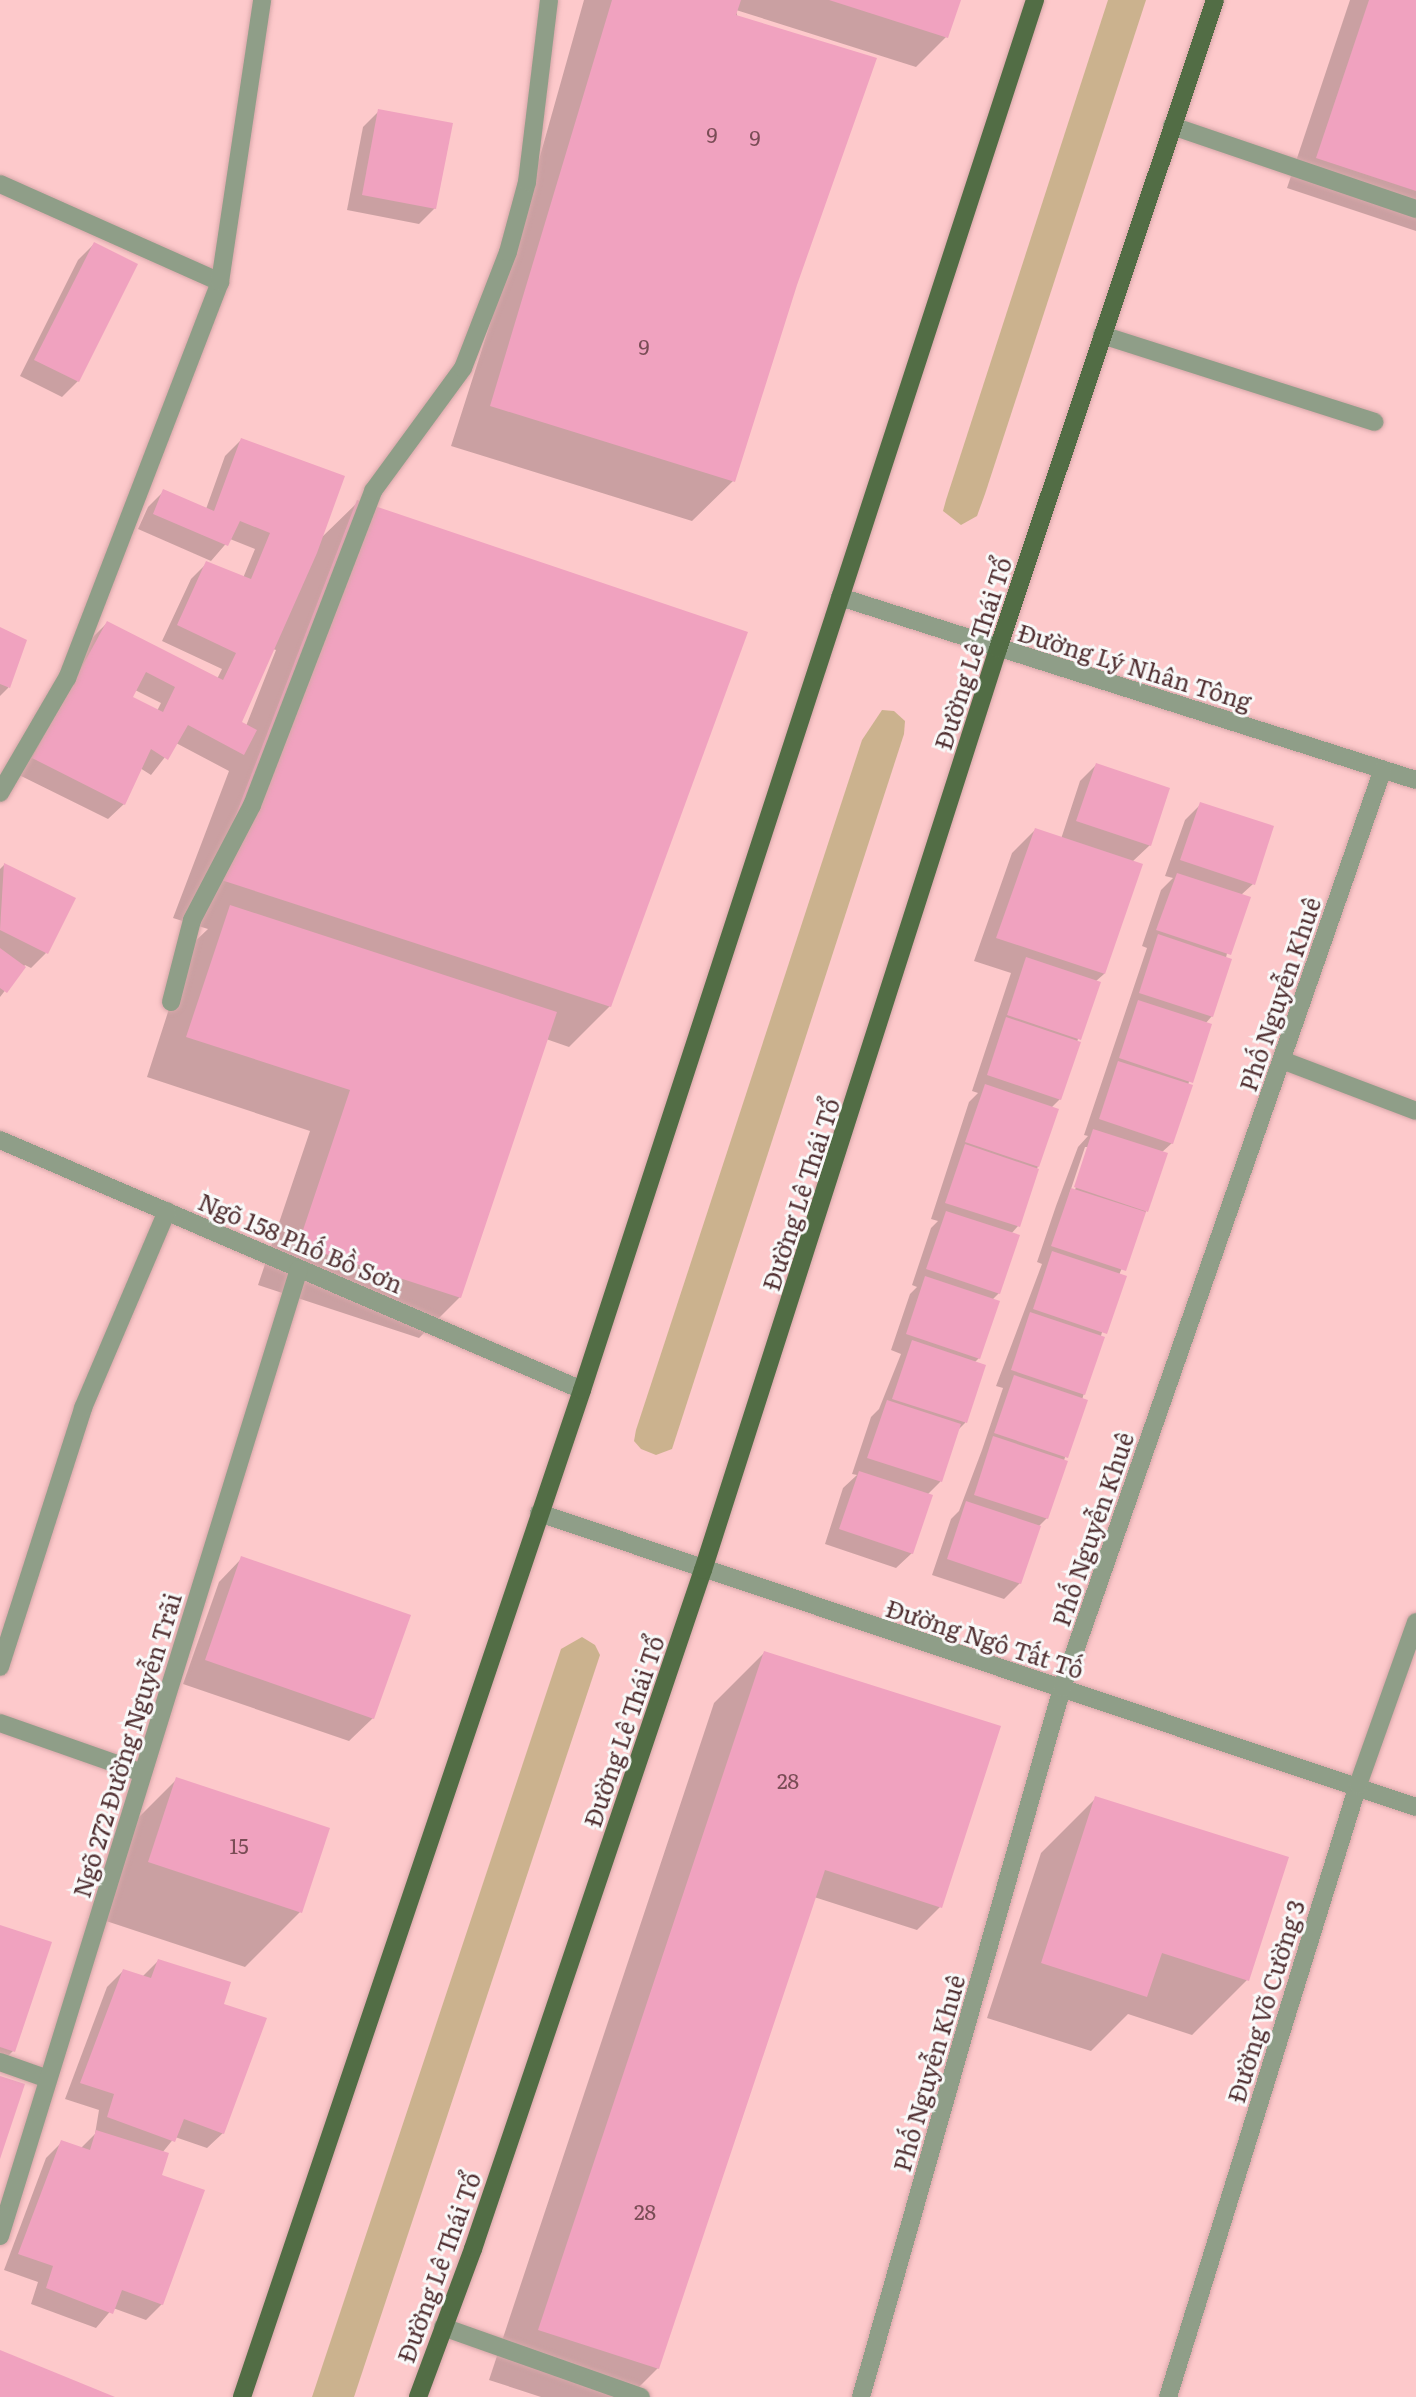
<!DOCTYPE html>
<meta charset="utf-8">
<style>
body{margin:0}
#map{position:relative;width:1416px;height:2397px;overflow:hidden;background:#fdc9cb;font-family:Literata,serif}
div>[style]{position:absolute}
.green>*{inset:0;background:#cbb28e}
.shadow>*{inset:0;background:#0003}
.building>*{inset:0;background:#f0a2bf}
.roads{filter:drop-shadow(0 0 2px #d7a7a9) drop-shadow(0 0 2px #d7a7a9)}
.minor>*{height:18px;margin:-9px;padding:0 9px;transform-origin:9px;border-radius:9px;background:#8f9e88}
.major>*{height:18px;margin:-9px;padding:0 9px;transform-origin:9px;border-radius:9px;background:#526d45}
span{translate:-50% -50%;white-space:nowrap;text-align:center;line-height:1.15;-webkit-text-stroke:6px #f9f9f9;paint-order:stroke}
.number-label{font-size:21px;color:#794c55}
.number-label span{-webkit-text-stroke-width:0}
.street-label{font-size:24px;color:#513032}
</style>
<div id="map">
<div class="green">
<div style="clip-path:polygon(1108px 0,1146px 0,985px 494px,977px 516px,961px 525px,943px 511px,946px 500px)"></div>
<div style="clip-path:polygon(882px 710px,894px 711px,905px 721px,904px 734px,672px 1449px,656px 1455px,641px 1449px,634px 1441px,636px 1430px,862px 740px)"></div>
<div style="clip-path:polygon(582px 1637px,595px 1645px,600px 1655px,354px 2397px,312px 2397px,561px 1649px)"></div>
</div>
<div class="shadow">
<div style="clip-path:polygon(584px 0,959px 0,946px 37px,916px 67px,736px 10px,795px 284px,733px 481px,692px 521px,451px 446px,513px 252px)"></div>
<div style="clip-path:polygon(1350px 0,1416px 0,1416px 231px,1287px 188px)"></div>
<div style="clip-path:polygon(379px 111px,435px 208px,419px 224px,347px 210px,363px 127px)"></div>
<div style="clip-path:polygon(94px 244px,78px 381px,62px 397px,20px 376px,78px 260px)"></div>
<div style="clip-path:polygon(evenodd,241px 440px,320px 539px,358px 502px,610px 1006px,569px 1047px,546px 1039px,460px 1297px,419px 1338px,258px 1285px,310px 1131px,147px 1077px,189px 947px,208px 929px,173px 918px,229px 771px,176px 743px,151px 775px,140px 768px,124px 804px,108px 819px,17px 774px,91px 639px,107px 623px,217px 679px,222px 669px,162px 641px,191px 579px,207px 563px,243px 578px,255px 549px,230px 539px,211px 561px,138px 529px,148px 507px,164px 491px,206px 509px,225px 456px,241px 440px,273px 649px,276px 650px,246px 726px,240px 723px,273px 649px,241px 440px,135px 690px,161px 703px,157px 711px,131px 698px,135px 690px)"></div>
<div style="clip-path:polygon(0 629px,25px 641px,8px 688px,0 696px)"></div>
<div style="clip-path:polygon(1096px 765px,1150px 845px,1132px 862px,1104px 974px,1095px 982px,1060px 1099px,1051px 1108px,1038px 1166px,1018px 1226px,1011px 1234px,999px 1293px,992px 1300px,979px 1358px,974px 1363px,984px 1367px,965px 1423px,957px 1431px,940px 1482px,927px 1495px,912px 1553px,896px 1568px,825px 1544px,843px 1488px,857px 1475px,852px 1474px,871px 1417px,879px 1409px,901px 1354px,891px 1350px,910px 1294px,917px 1287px,912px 1285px,931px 1228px,938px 1221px,931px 1219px,969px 1102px,978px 1093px,972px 1091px,1011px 973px,974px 961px,1012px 853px,1035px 830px,1061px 839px,1080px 781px)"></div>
<div style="clip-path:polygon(evenodd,1201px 804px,1253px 884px,1241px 895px,1212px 1016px,1205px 1024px,1172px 1143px,1161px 1153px,1146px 1211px,1119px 1275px,1047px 1518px,1039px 1526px,1020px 1583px,1004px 1599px,932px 1575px,951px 1519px,959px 1511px,982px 1450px,1003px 1388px,996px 1386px,1042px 1264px,1037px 1262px,1056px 1206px,1078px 1147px,1088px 1136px,1084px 1135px,1147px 948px,1142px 946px,1161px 890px,1173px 878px,1165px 876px,1185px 820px,1201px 804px,1085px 1147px,1089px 1147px,1073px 1196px,1069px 1195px,1085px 1147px)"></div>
<div style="clip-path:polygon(4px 865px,46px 953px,31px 968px,25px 965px,0 997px,0 869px)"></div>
<div style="clip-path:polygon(242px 1558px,373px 1718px,349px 1741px,183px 1684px,219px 1582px)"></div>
<div style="clip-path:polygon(764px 1653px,940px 1907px,917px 1930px,814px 1897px,658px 2368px,629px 2397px,541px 2397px,489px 2380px,714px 1703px)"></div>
<div style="clip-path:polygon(177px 1779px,300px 1912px,245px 1967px,94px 1917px,122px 1834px)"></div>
<div style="clip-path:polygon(1096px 1798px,1247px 1980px,1192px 2035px,1128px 2014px,1091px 2051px,987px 2018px,1041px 1853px)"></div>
<div style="clip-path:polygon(0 1927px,13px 2051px,0 2064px)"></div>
<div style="clip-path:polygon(158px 1961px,221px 2005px,223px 2133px,207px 2148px,175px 2137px,162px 2153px,162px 2304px,146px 2320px,113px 2308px,96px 2328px,31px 2304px,38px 2282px,4px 2270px,46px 2158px,62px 2142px,80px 2149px,95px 2134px,99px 2110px,65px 2099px,107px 1987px,123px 1971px,142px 1977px)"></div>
</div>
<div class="building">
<div style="clip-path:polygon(612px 0,741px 0,736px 15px,877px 58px,797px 285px,735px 482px,490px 406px)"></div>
<div style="clip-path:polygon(829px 0,961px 0,948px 38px)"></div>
<div style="clip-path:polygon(1369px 0,1416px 0,1416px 191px,1316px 158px)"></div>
<div style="clip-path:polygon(378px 109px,453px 123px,436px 209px,362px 195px)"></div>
<div style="clip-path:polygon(94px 242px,138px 264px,79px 382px,34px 360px)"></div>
<div style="clip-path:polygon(evenodd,241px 438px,345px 476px,317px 553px,242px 722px,257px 730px,244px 755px,188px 725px,168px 760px,151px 749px,125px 805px,32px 758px,107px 621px,223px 680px,236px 653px,177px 625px,206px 561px,251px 579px,270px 533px,240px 521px,228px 546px,153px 514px,163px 489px,214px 511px,241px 438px,146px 672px,175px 687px,163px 712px,133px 697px,146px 672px)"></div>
<div style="clip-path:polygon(357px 500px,748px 632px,611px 1007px,212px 877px)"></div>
<div style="clip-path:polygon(0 627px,27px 640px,10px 688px,0 684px)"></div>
<div style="clip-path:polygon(1096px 763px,1170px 788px,1151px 846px,1076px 821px)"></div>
<div style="clip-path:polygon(1200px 802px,1274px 826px,1255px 885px,1180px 860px)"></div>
<div style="clip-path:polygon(1035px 828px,1143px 864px,1105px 974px,996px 938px)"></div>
<div style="clip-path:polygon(4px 863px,76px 898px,48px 954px,0 930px)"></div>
<div style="clip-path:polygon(1177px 873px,1251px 897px,1231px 955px,1156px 930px)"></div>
<div style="clip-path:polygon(230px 905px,557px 1012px,461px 1298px,298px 1245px,350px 1090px,186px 1037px)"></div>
<div style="clip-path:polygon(1158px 934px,1232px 959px,1213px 1017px,1139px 993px)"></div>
<div style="clip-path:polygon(0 948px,26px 967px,7px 993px,0 988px)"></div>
<div style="clip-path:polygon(1026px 957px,1101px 982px,1081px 1040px,1007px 1015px)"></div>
<div style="clip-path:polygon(1138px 1000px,1212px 1024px,1193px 1083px,1119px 1058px)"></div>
<div style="clip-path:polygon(1006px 1017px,1081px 1042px,1061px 1100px,987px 1075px)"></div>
<div style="clip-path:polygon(1118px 1061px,1193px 1085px,1173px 1144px,1099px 1119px)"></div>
<div style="clip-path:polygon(985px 1084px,1059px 1109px,1039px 1167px,965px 1142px)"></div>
<div style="clip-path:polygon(1093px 1129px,1168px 1153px,1148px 1212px,1074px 1187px)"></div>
<div style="clip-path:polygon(965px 1144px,1039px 1169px,1020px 1227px,945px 1203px)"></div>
<div style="clip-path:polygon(1071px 1188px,1146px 1212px,1126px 1271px,1051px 1246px)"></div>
<div style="clip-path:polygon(946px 1211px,1020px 1235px,1000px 1294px,926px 1269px)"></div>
<div style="clip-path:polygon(1052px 1251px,1127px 1276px,1107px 1334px,1033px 1309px)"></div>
<div style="clip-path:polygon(925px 1276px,1000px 1301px,980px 1359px,906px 1334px)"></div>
<div style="clip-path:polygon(1030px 1312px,1105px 1337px,1085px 1395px,1011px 1370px)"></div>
<div style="clip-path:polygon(912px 1340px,986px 1365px,967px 1423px,892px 1399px)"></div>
<div style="clip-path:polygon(1014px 1375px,1088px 1400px,1068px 1458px,994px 1433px)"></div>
<div style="clip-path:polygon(887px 1400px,961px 1424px,942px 1482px,867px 1458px)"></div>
<div style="clip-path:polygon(993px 1436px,1068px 1461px,1048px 1519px,974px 1495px)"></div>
<div style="clip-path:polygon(859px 1471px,933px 1495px,913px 1554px,839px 1529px)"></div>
<div style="clip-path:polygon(966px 1501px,1041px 1526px,1021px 1584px,947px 1559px)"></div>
<div style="clip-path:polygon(241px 1556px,411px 1615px,374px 1719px,205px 1660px)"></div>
<div style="clip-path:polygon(764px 1651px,1001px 1726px,942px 1908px,825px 1870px,659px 2369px,538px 2330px)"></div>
<div style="clip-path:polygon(176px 1777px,330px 1828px,302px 1913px,148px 1862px)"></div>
<div style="clip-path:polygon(1095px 1796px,1289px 1857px,1249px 1981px,1162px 1953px,1147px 1997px,1041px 1963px)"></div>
<div style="clip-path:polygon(0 1925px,52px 1942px,15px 2052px,0 2047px)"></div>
<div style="clip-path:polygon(158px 1959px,231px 1982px,224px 2004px,267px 2018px,224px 2134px,184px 2119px,175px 2142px,107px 2117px,114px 2094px,80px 2083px,123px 1969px,151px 1978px)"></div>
<div style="clip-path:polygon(0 2076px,25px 2084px,0 2159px)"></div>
<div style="clip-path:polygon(96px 2130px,169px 2153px,162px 2175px,205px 2190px,163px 2305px,122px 2290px,113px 2314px,46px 2288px,53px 2266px,18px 2254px,61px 2140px,90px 2150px)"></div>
<div style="clip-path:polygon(0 2350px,115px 2397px,0 2397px)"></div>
</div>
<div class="roads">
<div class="minor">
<div style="left:1172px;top:126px;width:258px;rotate:18.8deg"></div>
<div style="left:0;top:184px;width:241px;rotate:24deg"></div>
<div style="left:220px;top:282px;width:425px;rotate:111.1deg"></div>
<div style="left:67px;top:678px;width:133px;rotate:120.2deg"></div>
<div style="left:220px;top:282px;width:285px;rotate:-81.5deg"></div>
<div style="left:1102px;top:335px;width:286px;rotate:17.7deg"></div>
<div style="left:840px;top:597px;width:604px;rotate:17.63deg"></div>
<div style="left:171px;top:1002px;width:85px;rotate:-75.6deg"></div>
<div style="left:192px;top:920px;width:130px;rotate:-62.4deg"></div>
<div style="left:252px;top:805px;width:337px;rotate:-68.9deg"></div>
<div style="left:373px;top:491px;width:152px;rotate:-53.8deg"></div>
<div style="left:463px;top:368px;width:124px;rotate:-68.8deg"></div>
<div style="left:508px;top:252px;width:73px;rotate:-74.8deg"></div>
<div style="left:527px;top:182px;width:183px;rotate:-83.1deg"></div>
<div style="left:1282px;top:1060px;width:143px;rotate:20.8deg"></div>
<div style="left:0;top:1140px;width:633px;rotate:23.25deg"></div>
<div style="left:539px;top:1513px;width:925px;rotate:18.53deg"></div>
<div style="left:0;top:1667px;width:272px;rotate:-72.2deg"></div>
<div style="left:83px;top:1408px;width:214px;rotate:-66.9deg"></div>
<div style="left:0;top:1723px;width:151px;rotate:19.3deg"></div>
<div style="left:0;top:2062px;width:51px;rotate:19.5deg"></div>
<div style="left:0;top:2236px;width:1012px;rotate:-72.82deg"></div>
<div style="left:443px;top:2327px;width:210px;rotate:19.5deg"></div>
<div style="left:861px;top:2397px;width:737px;rotate:-74.17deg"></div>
<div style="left:1062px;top:1688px;width:973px;rotate:-70.75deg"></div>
<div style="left:1168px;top:2397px;width:641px;rotate:-72.75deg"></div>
<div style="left:1358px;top:1785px;width:173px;rotate:-70.4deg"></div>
</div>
<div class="major">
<div style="left:242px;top:2397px;width:1063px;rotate:-71.34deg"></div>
<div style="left:582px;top:1390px;width:1462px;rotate:-71.95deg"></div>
<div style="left:418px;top:2397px;width:158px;rotate:-69.6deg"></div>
<div style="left:473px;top:2249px;width:717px;rotate:-71.29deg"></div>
<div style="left:703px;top:1570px;width:967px;rotate:-72.24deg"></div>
<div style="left:998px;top:649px;width:684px;rotate:-71.51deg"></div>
</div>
</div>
<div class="number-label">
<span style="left:712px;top:134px">9</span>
<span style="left:755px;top:137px">9</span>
<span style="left:644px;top:346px">9</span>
<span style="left:788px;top:1780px">28</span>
<span style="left:239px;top:1845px">15</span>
<span style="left:645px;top:2211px">28</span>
</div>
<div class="street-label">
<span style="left:972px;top:653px;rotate:-72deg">Đường Lê Thái Tổ</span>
<span style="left:1135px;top:666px;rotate:17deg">Đường Lý Nhân Tông</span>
<span style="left:1279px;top:994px;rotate:-71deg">Phố Nguyễn Khuê</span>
<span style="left:800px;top:1194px;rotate:-72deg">Đường Lê Thái Tổ</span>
<span style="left:301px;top:1242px;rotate:23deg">Ngõ 158 Phố Bồ Sơn</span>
<span style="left:1092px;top:1529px;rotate:-71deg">Phố Nguyễn Khuê</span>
<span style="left:985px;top:1638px;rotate:18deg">Đường Ngô Tất Tố</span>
<span style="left:623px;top:1731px;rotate:-71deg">Đường Lê Thái Tổ</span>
<span style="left:126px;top:1745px;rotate:-73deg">Ngõ 272 Đường Nguyễn Trãi</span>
<span style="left:1265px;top:2001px;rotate:-73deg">Đường Võ Cường 3</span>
<span style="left:928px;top:2073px;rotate:-74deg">Phố Nguyễn Khuê</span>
<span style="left:438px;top:2267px;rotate:-70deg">Đường Lê Thái Tổ</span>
</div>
</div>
